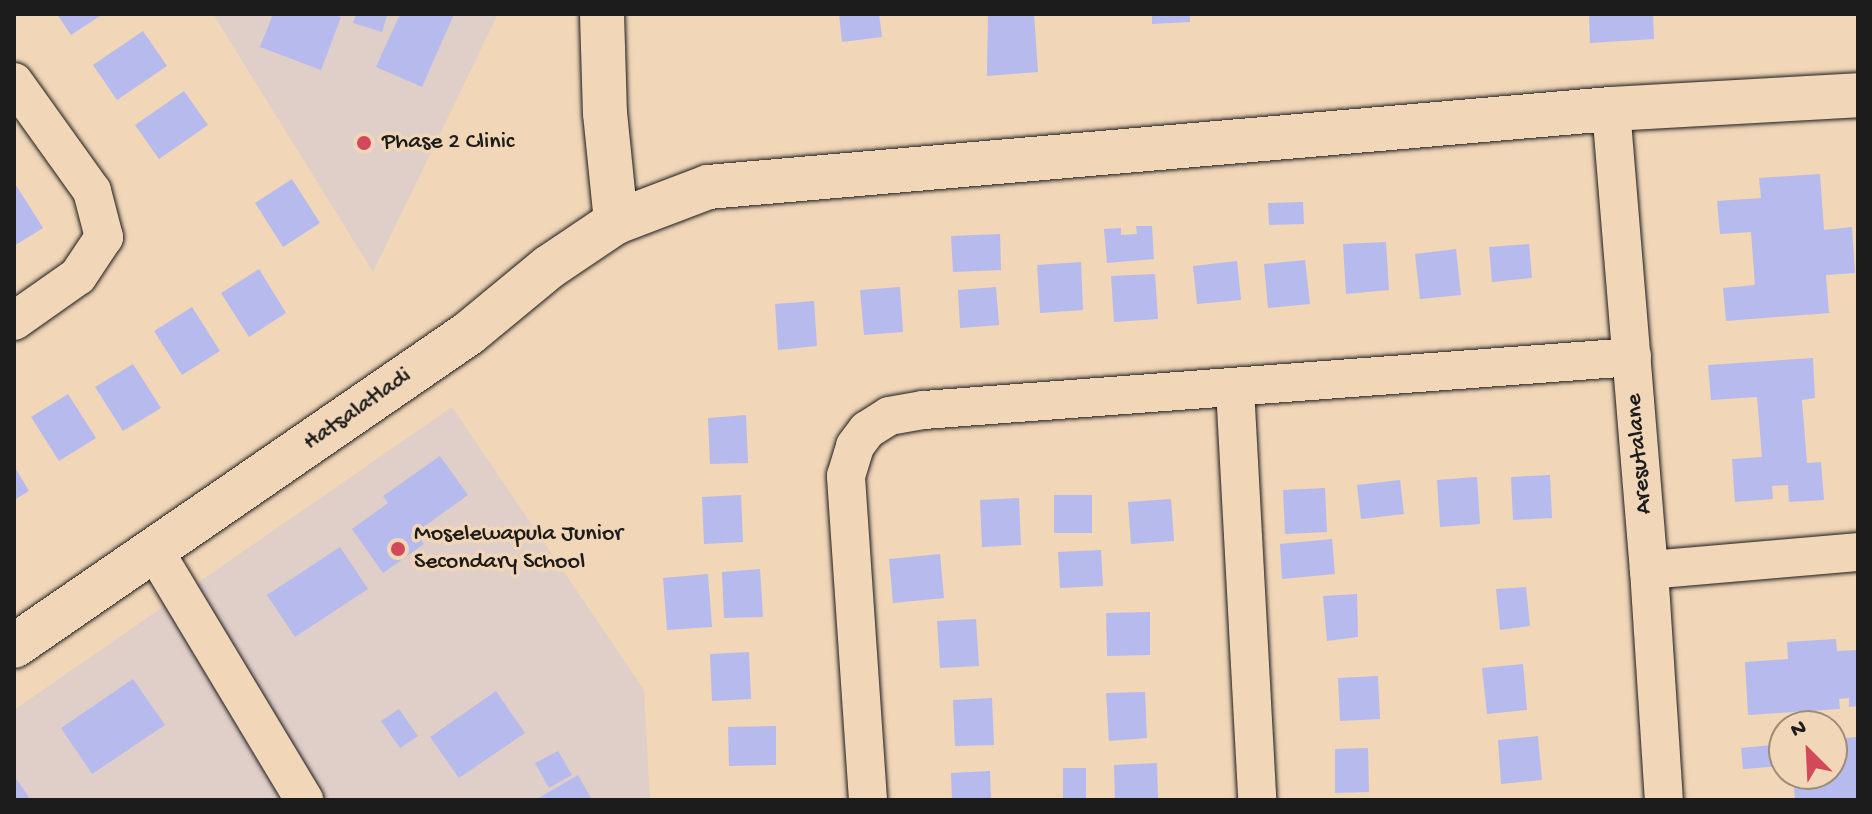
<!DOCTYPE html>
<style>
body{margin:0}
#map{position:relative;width:1872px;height:814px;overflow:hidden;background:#f1d6b8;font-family:"Gochi Hand",sans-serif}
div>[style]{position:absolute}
.built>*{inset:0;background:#e0cec8}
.building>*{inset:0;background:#b7baec}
.roads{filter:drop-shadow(0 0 2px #1c1c1c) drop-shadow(0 0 2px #1c1c1c)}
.minor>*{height:38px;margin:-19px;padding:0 19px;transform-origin:19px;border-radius:19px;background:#f1d6b8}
.tertiary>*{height:44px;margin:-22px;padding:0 22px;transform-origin:22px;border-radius:22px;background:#f1d6b8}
.dots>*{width:22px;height:22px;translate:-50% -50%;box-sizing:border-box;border:4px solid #f1d6b8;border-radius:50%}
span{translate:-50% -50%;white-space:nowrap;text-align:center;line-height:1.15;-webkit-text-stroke:7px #f1d6b8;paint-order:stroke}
.poi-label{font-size:24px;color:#1c1c1c}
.left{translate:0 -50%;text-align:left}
.street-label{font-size:24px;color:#1c1c1c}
.frame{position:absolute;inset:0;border:16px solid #1c1c1c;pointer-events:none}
.north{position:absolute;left:1768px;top:710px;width:80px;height:80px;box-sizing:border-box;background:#f1d6b8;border:2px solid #9c8c7a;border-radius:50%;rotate:336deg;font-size:22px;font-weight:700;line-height:32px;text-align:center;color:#1c1c1c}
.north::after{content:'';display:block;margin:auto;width:28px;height:36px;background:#d1495b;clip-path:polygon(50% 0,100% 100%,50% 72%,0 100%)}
</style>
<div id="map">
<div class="built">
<div style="clip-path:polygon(213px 14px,498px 14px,373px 272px)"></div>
<div style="clip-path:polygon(452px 407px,644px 690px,650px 800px,14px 800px,14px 710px)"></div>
</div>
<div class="building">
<div style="clip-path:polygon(57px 14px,103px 14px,71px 35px)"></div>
<div style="clip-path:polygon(273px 14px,332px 14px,341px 17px,321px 70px,260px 47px)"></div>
<div style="clip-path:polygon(356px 14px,387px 16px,382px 32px,353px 23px)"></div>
<div style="clip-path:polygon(400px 14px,454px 14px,422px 87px,376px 67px)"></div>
<div style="clip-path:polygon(839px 14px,879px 14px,882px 37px,842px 42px)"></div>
<div style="clip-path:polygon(988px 14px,1034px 14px,1038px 72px,987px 76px)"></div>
<div style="clip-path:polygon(1152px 14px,1190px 14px,1190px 22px,1152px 24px)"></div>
<div style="clip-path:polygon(1589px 14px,1653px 14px,1654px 39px,1590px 43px)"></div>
<div style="clip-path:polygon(143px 31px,167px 66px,117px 100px,93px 65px)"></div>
<div style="clip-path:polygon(184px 91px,208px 125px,159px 159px,135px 125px)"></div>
<div style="clip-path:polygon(1820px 174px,1824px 230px,1852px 227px,1855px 273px,1826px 275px,1829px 313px,1726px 321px,1723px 288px,1755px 285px,1751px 232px,1720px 234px,1717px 201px,1761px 198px,1759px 178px)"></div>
<div style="clip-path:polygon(292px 179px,320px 223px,283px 247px,255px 203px)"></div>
<div style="clip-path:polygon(14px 182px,43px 228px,14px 246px)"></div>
<div style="clip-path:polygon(1303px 202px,1304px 224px,1269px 225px,1268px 203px)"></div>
<div style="clip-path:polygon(1136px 226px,1152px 226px,1154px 259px,1107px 263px,1104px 229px,1121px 228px,1121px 235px,1137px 234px)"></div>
<div style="clip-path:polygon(1000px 234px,1001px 270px,953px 272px,951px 236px)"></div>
<div style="clip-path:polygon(1386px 242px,1389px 290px,1346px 294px,1343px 244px)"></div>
<div style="clip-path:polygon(1529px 244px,1532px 278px,1492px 282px,1489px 247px)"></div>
<div style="clip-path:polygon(1456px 249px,1461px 295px,1420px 299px,1415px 254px)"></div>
<div style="clip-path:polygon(1305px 260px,1310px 304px,1268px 308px,1264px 264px)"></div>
<div style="clip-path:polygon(1237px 261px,1241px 300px,1197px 304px,1193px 266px)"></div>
<div style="clip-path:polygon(1081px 262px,1083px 310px,1040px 313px,1037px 265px)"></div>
<div style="clip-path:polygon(259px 269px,286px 313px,249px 337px,221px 293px)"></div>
<div style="clip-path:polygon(1155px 274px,1158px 319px,1114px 322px,1111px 276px)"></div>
<div style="clip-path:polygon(900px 287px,903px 332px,864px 335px,860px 290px)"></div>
<div style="clip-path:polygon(996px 287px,999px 325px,960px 328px,958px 290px)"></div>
<div style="clip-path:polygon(814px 301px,817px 346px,778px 350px,775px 304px)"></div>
<div style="clip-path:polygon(192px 307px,220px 351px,182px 375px,154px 331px)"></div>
<div style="clip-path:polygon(1813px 358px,1815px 398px,1802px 400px,1807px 463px,1821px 462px,1824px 500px,1789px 502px,1788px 485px,1772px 486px,1773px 499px,1735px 502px,1732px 459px,1762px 457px,1757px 397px,1711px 400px,1708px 365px)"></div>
<div style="clip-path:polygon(133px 364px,161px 408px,123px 431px,95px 387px)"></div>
<div style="clip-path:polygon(68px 394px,96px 438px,59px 461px,31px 417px)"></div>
<div style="clip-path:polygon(746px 415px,748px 463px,710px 464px,708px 418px)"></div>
<div style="clip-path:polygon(440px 456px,468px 495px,415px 533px,424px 544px,383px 573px,352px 529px,388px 503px,383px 496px)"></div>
<div style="clip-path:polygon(14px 466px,29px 491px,14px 500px)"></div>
<div style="clip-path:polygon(1550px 475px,1552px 518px,1513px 520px,1511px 477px)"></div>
<div style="clip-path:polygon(1477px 477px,1480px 524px,1440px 527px,1437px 480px)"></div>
<div style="clip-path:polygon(1400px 480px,1404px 514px,1361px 519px,1357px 485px)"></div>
<div style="clip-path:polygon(1325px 488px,1327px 532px,1285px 534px,1283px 490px)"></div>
<div style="clip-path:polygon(741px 495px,743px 542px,704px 544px,702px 497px)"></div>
<div style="clip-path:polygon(1054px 495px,1092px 495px,1092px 533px,1054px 533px)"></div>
<div style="clip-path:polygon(1019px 498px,1021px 545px,982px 547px,980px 500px)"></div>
<div style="clip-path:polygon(1171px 499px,1174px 541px,1131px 544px,1128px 502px)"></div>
<div style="clip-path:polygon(1332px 539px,1335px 574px,1282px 579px,1280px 544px)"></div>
<div style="clip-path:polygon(340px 547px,368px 589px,295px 637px,267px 595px)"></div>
<div style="clip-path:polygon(1101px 550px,1103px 586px,1060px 588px,1058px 552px)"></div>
<div style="clip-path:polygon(940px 554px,944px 598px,893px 603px,889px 559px)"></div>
<div style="clip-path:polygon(760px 569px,763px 617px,724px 618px,722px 572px)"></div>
<div style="clip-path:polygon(708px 574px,712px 627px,667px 630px,663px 578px)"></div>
<div style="clip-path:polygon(1526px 587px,1530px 626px,1500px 630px,1496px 589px)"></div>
<div style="clip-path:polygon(1357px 594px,1358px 637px,1327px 641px,1323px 596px)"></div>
<div style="clip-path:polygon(1150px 612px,1150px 655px,1107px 656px,1106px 613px)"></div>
<div style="clip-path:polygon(976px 619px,979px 666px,940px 668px,937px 621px)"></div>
<div style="clip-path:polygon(1836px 639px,1837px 651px,1858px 650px,1858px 706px,1849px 707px,1849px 698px,1839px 699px,1840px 709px,1748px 715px,1745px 662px,1788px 659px,1787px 642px)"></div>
<div style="clip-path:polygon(749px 652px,751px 699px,712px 701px,710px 654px)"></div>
<div style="clip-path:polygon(1523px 664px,1527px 710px,1487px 714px,1482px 668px)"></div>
<div style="clip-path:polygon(1378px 676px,1380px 719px,1340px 721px,1338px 678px)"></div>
<div style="clip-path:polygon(133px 679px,165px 725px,92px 774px,61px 728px)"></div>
<div style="clip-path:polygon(496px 691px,525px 733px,459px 778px,430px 737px)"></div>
<div style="clip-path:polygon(1145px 692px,1147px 738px,1109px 741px,1106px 693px)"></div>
<div style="clip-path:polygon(992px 698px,994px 745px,955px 746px,953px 700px)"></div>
<div style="clip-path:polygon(399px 709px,418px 736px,400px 748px,381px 721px)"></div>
<div style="clip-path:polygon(776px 726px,776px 765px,729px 766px,728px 727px)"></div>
<div style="clip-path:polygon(1538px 736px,1542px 780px,1501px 784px,1498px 740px)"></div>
<div style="clip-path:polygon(1858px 737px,1858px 800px,1795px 800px,1793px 774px,1832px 774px,1832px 739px)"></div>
<div style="clip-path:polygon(1784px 744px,1784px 766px,1743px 769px,1741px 748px)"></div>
<div style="clip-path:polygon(1368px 748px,1369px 792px,1335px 793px,1335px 749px)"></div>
<div style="clip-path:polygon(558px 751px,572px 775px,549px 788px,535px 763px)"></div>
<div style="clip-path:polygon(1157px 763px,1158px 800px,1115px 800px,1114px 765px)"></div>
<div style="clip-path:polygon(1063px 768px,1086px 768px,1086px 800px,1063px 800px)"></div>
<div style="clip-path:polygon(990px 771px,991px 800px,952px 800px,951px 773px)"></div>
<div style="clip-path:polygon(578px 775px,592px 800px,535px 800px)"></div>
<div style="clip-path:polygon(14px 776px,31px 800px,14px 800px)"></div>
</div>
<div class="roads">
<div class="minor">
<div style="left:14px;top:82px;width:134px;rotate:54.4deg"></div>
<div style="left:92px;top:191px;width:48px;rotate:75.4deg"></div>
<div style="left:104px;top:237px;width:47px;rotate:123.7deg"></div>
<div style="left:78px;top:276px;width:78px;rotate:144.9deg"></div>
<div style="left:1611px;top:109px;width:463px;rotate:85.3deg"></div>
<div style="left:1649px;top:570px;width:230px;rotate:86.3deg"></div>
<div style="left:1235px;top:388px;width:413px;rotate:86.9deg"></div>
<div style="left:154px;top:550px;width:292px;rotate:59deg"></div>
<div style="left:1649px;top:570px;width:210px;rotate:-4.9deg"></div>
<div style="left:868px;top:800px;width:325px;rotate:-93.9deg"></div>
<div style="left:846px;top:476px;width:31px;rotate:-73deg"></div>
<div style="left:855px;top:446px;width:20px;rotate:-53deg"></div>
<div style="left:867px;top:430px;width:26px;rotate:-32deg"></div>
<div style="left:889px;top:416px;width:36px;rotate:-10deg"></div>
<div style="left:924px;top:410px;width:710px;rotate:-4.28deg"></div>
</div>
<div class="tertiary">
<div style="left:602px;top:14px;width:99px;rotate:88.3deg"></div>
<div style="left:605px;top:113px;width:110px;rotate:84.2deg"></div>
<div style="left:14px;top:646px;width:552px;rotate:-34.52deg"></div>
<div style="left:469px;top:333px;width:104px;rotate:-39.5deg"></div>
<div style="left:549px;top:267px;width:81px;rotate:-33.9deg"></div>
<div style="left:616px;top:222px;width:98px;rotate:-20.8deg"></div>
<div style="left:708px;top:187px;width:906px;rotate:-4.94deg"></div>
<div style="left:1611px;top:109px;width:247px;rotate:-3.2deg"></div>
</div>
</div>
<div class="dots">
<div style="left:364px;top:143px;background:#d1495b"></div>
<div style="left:398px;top:549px;background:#d1495b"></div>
</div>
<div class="poi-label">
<span class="left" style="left:382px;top:143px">Phase 2 Clinic</span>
<span class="left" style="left:414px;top:549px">Moselewapula Junior<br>Secondary School</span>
</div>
<div class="street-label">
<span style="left:358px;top:410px;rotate:-35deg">Hatsalatladi</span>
<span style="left:1640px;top:454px;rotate:-95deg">Aresutalane</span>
</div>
<div class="frame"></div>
<div class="north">N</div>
</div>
